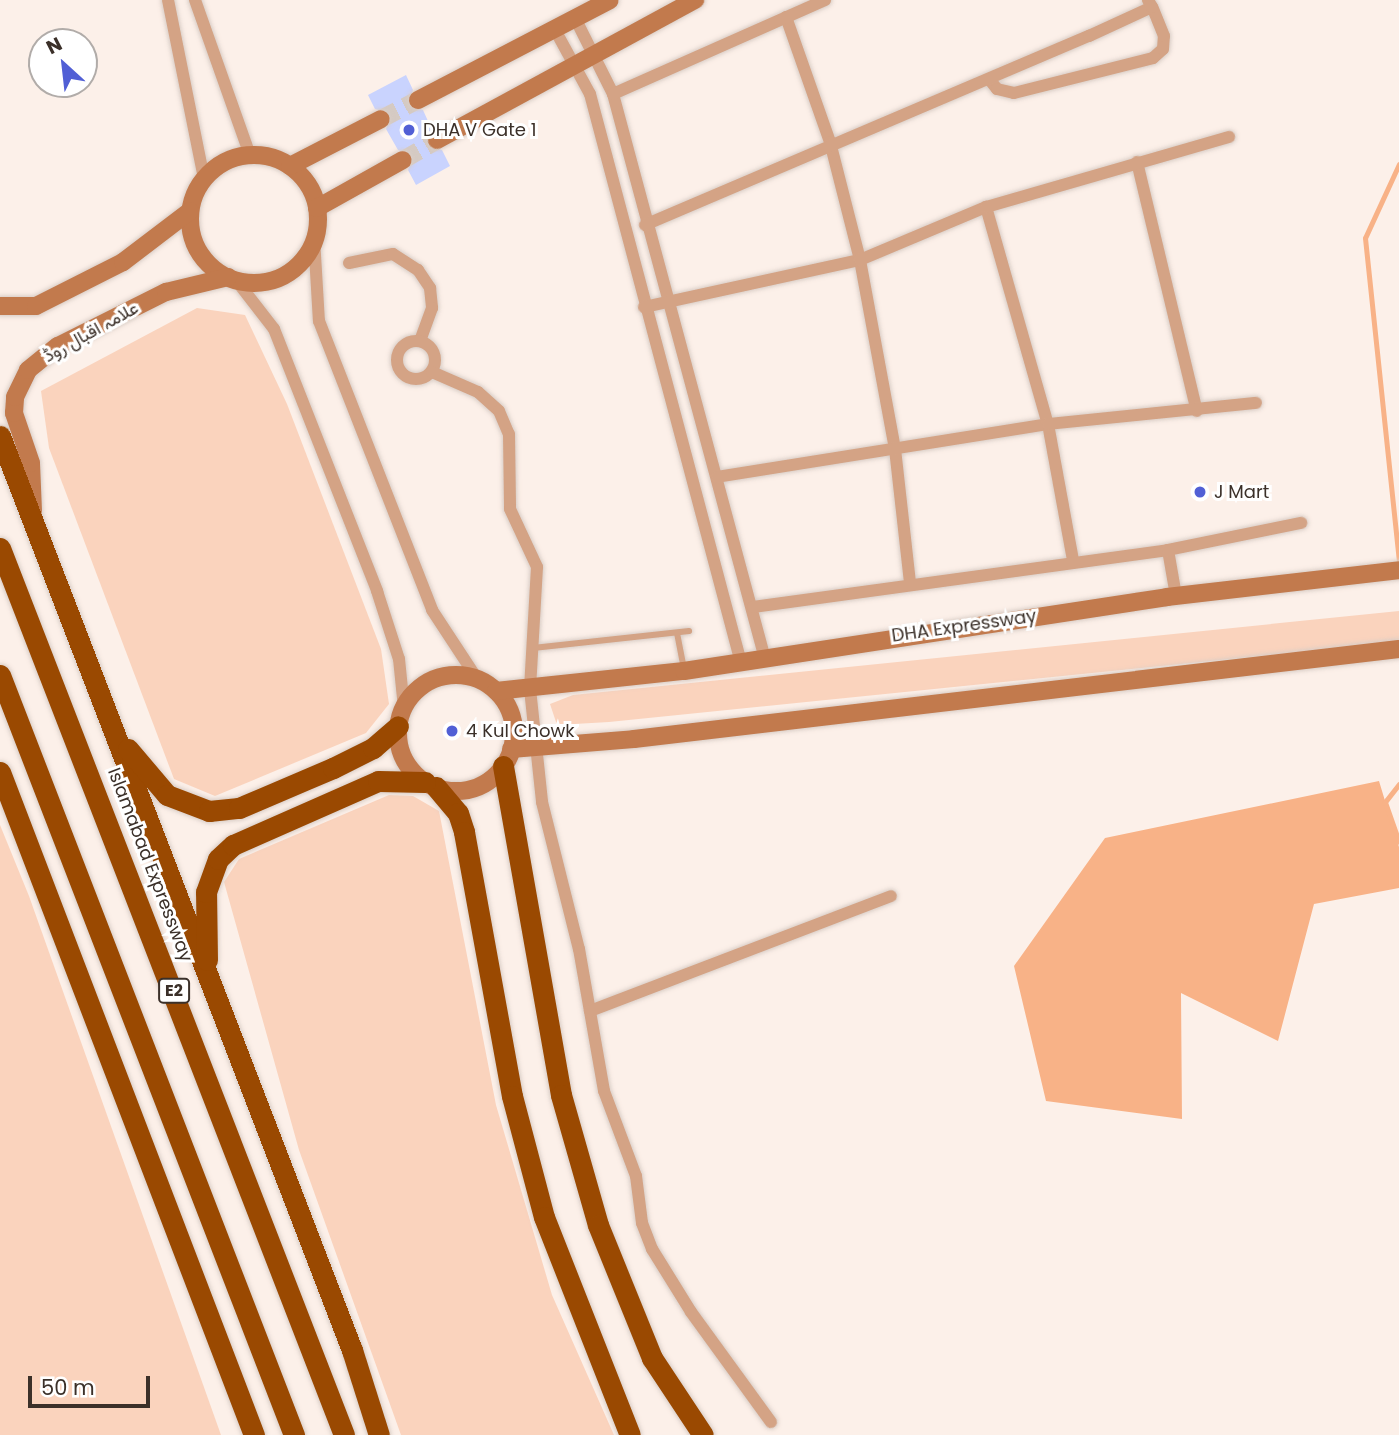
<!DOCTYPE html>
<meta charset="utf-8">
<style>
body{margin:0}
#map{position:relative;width:1399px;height:1435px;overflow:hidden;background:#fcf0e9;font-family:Poppins,Vazirmatn,sans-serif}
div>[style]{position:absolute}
.green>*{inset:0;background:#fad3bd}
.water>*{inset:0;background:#f8b287}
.stream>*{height:5px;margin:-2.5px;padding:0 2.5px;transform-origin:2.5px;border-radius:2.5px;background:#f8b287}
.building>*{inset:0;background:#c9d3fe}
.secondary-tunnel>*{height:18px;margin-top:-9px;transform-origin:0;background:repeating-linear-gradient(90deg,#d5cac3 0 18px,transparent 0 27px)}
.roads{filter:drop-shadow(0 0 2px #d9cdc6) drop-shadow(0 0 2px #d9cdc6)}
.lane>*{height:6px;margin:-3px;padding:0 3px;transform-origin:3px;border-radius:3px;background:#d4a385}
.street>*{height:12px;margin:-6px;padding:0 6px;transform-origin:6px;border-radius:6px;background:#d4a385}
.street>.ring{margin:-6px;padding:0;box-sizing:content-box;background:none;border:12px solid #d4a385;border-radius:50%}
.secondary>*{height:18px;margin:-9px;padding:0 9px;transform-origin:9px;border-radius:9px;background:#c27a4d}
.secondary>.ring{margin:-9px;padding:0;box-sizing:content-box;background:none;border:18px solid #c27a4d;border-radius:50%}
.highway>*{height:21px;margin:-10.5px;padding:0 10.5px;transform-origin:10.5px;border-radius:10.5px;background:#9a4901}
.dots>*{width:19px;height:19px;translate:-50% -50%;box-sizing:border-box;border:4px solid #fff;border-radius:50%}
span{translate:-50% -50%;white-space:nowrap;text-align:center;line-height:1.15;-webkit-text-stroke:6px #fff;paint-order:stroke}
.shield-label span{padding:2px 5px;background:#fff;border:2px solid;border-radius:5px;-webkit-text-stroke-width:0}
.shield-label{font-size:16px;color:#3b3029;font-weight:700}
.poi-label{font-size:18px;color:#3b3029}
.left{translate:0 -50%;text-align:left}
.street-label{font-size:18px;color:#3b3029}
.north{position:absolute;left:28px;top:28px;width:70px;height:70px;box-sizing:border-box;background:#fff;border:2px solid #b1aca9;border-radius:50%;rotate:333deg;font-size:19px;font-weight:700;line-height:28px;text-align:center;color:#3b3029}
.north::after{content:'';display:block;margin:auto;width:24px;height:32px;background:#515fd5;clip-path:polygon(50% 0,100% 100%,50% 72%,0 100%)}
.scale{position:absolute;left:28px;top:1376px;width:122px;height:32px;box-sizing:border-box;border:4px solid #3b3029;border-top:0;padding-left:9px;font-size:21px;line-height:24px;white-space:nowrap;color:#3b3029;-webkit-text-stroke:5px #fff;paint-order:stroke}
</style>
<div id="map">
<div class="green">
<div style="clip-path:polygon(197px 308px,245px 315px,287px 404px,381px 649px,389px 704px,366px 733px,215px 796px,174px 779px,49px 448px,41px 391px)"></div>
<div style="clip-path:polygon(1399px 611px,1399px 642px,609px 722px,557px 725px,550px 704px,573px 695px)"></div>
<div style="clip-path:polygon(389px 795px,413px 796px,439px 811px,496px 1105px,552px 1295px,614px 1435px,401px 1435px,299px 1150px,224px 882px,239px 859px)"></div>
<div style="clip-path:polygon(0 825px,29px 896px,221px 1435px,0 1435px)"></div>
</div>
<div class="water">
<div style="clip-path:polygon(1379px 781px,1399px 847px,1399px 888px,1314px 904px,1278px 1041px,1181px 993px,1182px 1119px,1046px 1101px,1014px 966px,1105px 838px)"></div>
</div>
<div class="stream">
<div style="left:1399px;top:164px;width:81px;rotate:114.7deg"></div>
<div style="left:1365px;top:238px;width:327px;rotate:84deg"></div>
<div style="left:1399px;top:784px;width:23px;rotate:128deg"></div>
<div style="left:1385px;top:802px;width:42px;rotate:70.7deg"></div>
</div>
<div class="building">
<div style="clip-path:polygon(406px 75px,413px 90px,408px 105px,423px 110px,432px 130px,427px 145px,442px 150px,450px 166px,416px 185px,408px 170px,413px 155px,398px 150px,386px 129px,391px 113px,375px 109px,368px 95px)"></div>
</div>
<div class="secondary-tunnel">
<div style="left:381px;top:119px;width:42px;rotate:-27.2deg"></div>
<div style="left:403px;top:160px;width:39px;rotate:-30deg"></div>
</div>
<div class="roads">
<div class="lane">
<div style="left:677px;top:633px;width:37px;rotate:79deg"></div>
<div style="left:533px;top:648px;width:157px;rotate:-6.2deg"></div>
</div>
<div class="street">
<div style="left:168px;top:0;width:183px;rotate:78.6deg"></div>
<div style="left:195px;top:0;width:164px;rotate:70.5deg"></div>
<div style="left:786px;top:17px;width:133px;rotate:70.6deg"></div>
<div style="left:830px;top:142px;width:122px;rotate:75.7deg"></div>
<div style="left:860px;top:260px;width:192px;rotate:79.5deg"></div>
<div style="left:895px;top:449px;width:135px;rotate:83.6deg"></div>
<div style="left:575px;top:18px;width:85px;rotate:63.4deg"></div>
<div style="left:613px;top:94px;width:581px;rotate:74.94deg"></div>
<div style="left:554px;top:28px;width:75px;rotate:61.4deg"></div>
<div style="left:590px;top:94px;width:585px;rotate:75.13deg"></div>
<div style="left:989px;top:79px;width:13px;rotate:51deg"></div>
<div style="left:997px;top:89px;width:17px;rotate:13deg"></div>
<div style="left:1014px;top:93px;width:143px;rotate:-14.1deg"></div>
<div style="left:1153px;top:58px;width:13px;rotate:-42deg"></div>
<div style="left:1163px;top:49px;width:13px;rotate:-86deg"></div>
<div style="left:1164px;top:36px;width:31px;rotate:-112deg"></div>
<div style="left:613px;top:94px;width:232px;rotate:-23.9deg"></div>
<div style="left:1137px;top:162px;width:256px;rotate:76.5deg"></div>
<div style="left:986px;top:207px;width:226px;rotate:74.1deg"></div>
<div style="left:1048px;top:424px;width:138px;rotate:79.6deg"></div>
<div style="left:645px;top:225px;width:483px;rotate:-23.1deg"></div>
<div style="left:1089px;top:36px;width:69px;rotate:-24.7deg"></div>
<div style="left:1152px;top:7px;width:8px;rotate:-120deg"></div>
<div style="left:314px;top:238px;width:83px;rotate:86.6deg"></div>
<div style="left:319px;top:321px;width:310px;rotate:68.6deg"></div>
<div style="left:432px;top:610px;width:84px;rotate:56.7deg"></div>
<div style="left:349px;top:263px;width:45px;rotate:-11.6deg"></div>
<div style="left:393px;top:254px;width:30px;rotate:33deg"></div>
<div style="left:418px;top:270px;width:22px;rotate:56deg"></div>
<div style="left:430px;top:288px;width:20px;rotate:84deg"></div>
<div style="left:432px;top:308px;width:35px;rotate:110deg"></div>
<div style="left:236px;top:280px;width:62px;rotate:52.2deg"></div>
<div style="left:274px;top:329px;width:282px;rotate:68.5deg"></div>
<div style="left:377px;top:591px;width:71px;rotate:72.1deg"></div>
<div style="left:399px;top:659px;width:49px;rotate:84.2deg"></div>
<div style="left:644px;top:307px;width:221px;rotate:-12.3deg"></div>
<div style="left:860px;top:260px;width:137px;rotate:-22.8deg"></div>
<div style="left:986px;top:207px;width:253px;rotate:-16.1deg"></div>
<div class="ring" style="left:397px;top:341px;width:26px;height:26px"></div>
<div style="left:432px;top:372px;width:50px;rotate:23.5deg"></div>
<div style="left:478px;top:392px;width:28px;rotate:42deg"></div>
<div style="left:499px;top:411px;width:25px;rotate:67deg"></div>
<div style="left:509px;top:434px;width:75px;rotate:89.2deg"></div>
<div style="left:510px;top:509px;width:64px;rotate:65deg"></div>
<div style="left:537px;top:567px;width:122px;rotate:93.3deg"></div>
<div style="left:530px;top:689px;width:114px;rotate:83.9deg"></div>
<div style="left:542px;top:802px;width:152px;rotate:75.9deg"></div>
<div style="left:579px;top:949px;width:144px;rotate:80deg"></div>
<div style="left:604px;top:1091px;width:91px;rotate:69.4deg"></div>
<div style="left:636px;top:1176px;width:47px;rotate:82.7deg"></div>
<div style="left:642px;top:1223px;width:28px;rotate:69deg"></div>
<div style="left:652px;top:1249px;width:74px;rotate:58.2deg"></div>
<div style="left:691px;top:1312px;width:136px;rotate:54deg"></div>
<div style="left:717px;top:477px;width:335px;rotate:-9.1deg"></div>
<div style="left:1048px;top:424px;width:209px;rotate:-5.8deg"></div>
<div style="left:1168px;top:550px;width:47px;rotate:80.1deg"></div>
<div style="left:753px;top:607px;width:419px;rotate:-7.8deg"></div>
<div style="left:1168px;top:550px;width:136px;rotate:-11.5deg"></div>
<div style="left:590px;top:1011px;width:322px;rotate:-20.9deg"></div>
</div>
<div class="secondary">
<div style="left:418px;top:100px;width:216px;rotate:-27.5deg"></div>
<div style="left:437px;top:140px;width:294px;rotate:-28.5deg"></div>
<div class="ring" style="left:190px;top:155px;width:110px;height:110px"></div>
<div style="left:290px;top:166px;width:102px;rotate:-27.3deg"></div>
<div style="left:317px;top:208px;width:98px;rotate:-29.2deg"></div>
<div style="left:0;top:306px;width:36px"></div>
<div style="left:36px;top:306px;width:97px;rotate:-26.8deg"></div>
<div style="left:123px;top:262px;width:84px;rotate:-37.3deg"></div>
<div style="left:33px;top:511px;width:48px;rotate:-92.4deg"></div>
<div style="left:31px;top:463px;width:53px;rotate:-108.8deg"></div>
<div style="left:14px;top:413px;width:16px;rotate:-86deg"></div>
<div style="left:15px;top:397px;width:30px;rotate:-64deg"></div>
<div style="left:28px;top:370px;width:38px;rotate:-39deg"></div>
<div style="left:58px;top:346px;width:121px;rotate:-26.6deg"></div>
<div style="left:166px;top:292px;width:64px;rotate:-13.6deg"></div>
<div class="ring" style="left:398px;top:675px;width:98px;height:98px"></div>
<div style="left:496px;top:691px;width:189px;rotate:-6.1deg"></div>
<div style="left:684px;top:671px;width:489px;rotate:-8.7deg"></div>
<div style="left:1167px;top:597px;width:234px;rotate:-6.6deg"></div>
<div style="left:511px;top:749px;width:123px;rotate:-4.6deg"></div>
<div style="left:634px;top:739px;width:770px;rotate:-6.71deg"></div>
</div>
<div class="highway">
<div style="left:0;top:436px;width:979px;rotate:68.94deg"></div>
<div style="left:352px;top:1350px;width:89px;rotate:72.4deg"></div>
<div style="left:0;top:548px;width:951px;rotate:68.8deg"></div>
<div style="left:0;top:675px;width:815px;rotate:68.85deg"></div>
<div style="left:128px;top:749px;width:60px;rotate:49.7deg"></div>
<div style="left:167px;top:795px;width:45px;rotate:20.9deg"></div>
<div style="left:209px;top:811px;width:30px;rotate:-6deg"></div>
<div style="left:239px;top:808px;width:102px;rotate:-23.1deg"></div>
<div style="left:333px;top:768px;width:45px;rotate:-26.6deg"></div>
<div style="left:373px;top:748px;width:33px;rotate:-41deg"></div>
<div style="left:503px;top:766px;width:334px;rotate:80deg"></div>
<div style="left:561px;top:1095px;width:135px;rotate:74.1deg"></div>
<div style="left:598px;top:1225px;width:144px;rotate:67.9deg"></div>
<div style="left:652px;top:1358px;width:92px;rotate:56.5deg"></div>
<div style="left:0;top:772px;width:710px;rotate:69.04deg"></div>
<div style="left:436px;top:787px;width:34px;rotate:50deg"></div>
<div style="left:458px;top:813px;width:20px;rotate:72deg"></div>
<div style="left:464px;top:832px;width:268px;rotate:79.7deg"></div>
<div style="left:512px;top:1096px;width:125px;rotate:75.2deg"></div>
<div style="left:544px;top:1217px;width:234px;rotate:68.5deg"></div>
<div style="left:207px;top:960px;width:68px;rotate:-90.8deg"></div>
<div style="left:206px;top:892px;width:35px;rotate:-70deg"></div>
<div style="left:218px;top:859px;width:21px;rotate:-43deg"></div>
<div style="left:233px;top:845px;width:158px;rotate:-23.8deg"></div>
<div style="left:378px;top:781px;width:47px;rotate:1.2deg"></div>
</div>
</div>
<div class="dots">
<div style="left:409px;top:130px;background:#515fd5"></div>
<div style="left:1200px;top:492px;background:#515fd5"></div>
<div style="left:452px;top:731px;background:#515fd5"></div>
</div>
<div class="shield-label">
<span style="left:174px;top:991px">E2</span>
</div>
<div class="poi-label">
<span class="left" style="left:423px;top:130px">DHA V Gate 1</span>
<span class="left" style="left:1214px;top:492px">J Mart</span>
<span class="left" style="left:466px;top:731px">4 Kul Chowk</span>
</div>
<div class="street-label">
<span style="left:91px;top:332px;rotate:-29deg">علامہ اقبال روڈ</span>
<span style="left:964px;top:626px;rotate:-8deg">DHA Expressway</span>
<span style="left:150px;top:865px;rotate:69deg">Islamabad Expressway</span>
</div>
<div class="north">N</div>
<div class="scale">50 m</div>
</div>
